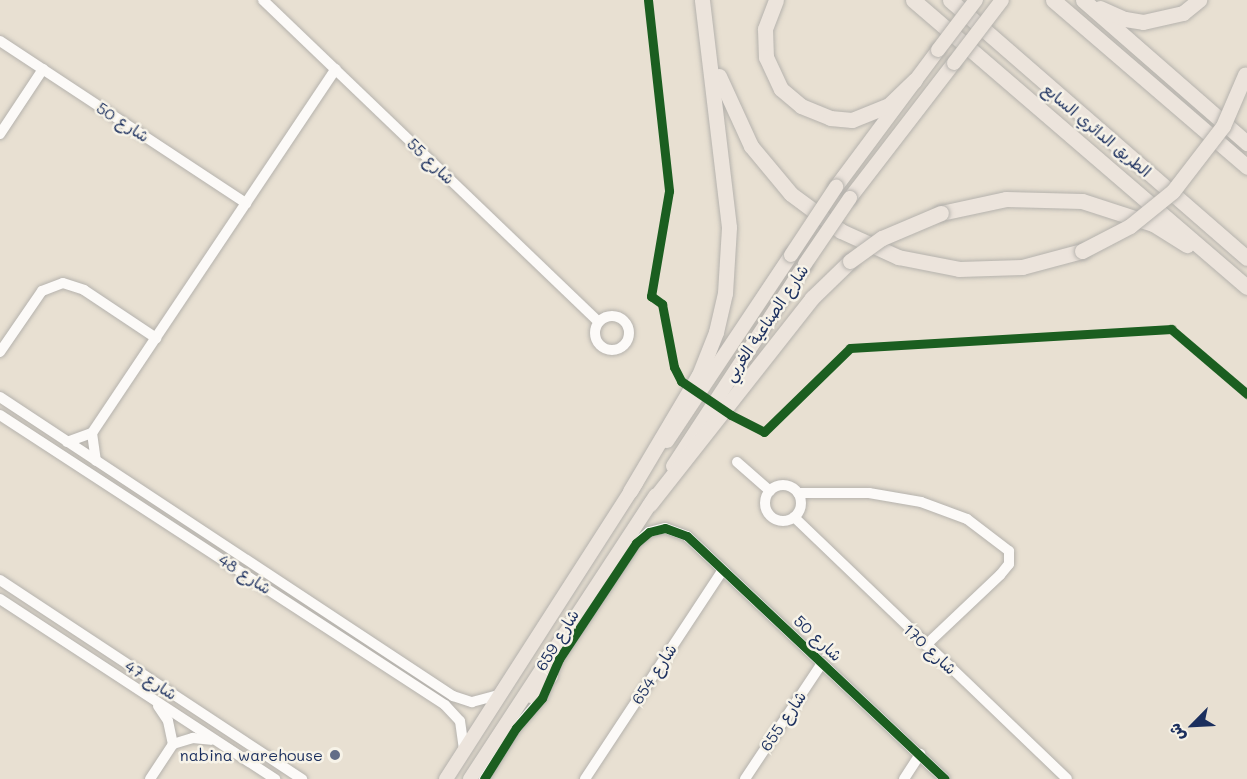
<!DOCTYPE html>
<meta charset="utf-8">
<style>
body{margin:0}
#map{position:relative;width:1247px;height:779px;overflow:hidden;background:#e8e0d2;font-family:Mali,"Playpen Sans Arabic",sans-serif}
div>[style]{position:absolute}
.roads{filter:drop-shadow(0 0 2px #b5b2ad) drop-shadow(0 0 2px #b5b2ad)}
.minor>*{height:10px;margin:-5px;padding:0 5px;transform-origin:5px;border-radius:5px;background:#fcfaf8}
.minor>.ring{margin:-5px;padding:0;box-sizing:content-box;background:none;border:10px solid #fcfaf8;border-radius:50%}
.major>*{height:14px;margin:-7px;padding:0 7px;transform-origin:7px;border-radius:7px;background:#ece4dc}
.highway>*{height:15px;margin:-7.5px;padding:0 7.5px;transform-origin:7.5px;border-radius:7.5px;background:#ece4dc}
.bridges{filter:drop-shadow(0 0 2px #b5b2ad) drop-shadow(0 0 2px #b5b2ad)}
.major-bridge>*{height:14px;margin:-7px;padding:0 7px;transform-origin:7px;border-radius:7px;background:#ece4dc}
.highway-bridge>*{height:15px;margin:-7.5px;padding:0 7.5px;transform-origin:7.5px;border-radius:7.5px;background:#ece4dc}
.cycleway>*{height:9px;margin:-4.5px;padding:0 4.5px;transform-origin:4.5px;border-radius:4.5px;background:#1b5e20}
.dots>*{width:16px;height:16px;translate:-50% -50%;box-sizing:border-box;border:3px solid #f7f3e8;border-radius:50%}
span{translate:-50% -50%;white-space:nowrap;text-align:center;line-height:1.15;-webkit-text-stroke:5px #f7f3e8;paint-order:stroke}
.street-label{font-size:16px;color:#1b2f5e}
.poi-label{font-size:16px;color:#1b2f5e}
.right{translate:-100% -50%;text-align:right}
.north{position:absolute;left:1163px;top:695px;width:60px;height:60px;-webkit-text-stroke:4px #f7f3e8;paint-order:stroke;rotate:246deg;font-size:16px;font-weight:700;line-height:24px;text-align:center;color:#1b2f5e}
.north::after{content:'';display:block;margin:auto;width:21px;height:27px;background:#1b2f5e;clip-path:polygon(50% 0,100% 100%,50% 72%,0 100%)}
</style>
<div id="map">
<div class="roads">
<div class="minor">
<div style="left:263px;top:0;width:465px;rotate:43.8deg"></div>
<div style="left:0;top:41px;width:295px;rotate:33.4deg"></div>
<div style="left:0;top:134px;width:78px;rotate:-56.5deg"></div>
<div class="ring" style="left:595px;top:316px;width:24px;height:24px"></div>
<div style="left:0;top:352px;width:74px;rotate:-55.5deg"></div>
<div style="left:42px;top:291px;width:22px;rotate:-21deg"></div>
<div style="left:63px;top:283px;width:22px;rotate:18deg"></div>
<div style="left:84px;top:290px;width:87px;rotate:33.7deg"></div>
<div style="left:0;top:397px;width:543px;rotate:33.43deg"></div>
<div style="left:453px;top:696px;width:20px;rotate:18deg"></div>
<div style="left:472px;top:702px;width:30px;rotate:-15deg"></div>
<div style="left:0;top:415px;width:531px;rotate:33.09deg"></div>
<div style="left:445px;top:705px;width:22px;rotate:47deg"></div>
<div style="left:460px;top:721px;width:30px;rotate:82deg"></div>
<div style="left:92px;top:433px;width:28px;rotate:82deg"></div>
<div style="left:67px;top:442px;width:27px;rotate:-20deg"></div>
<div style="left:92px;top:433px;width:438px;rotate:-56.2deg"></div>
<div style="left:737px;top:462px;width:44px;rotate:41.3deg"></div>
<div class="ring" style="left:765px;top:485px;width:26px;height:26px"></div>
<div style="left:798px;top:493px;width:71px"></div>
<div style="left:869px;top:493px;width:53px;rotate:9.8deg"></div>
<div style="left:921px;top:502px;width:49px;rotate:20.3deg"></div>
<div style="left:967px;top:519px;width:53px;rotate:37.3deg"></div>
<div style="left:1009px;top:551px;width:13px;rotate:90deg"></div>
<div style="left:1009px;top:564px;width:14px;rotate:129deg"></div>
<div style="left:1000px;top:575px;width:102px;rotate:136.6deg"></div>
<div style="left:794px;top:517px;width:378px;rotate:43.8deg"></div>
<div style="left:0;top:580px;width:362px;rotate:33.4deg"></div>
<div style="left:0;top:599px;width:329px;rotate:33.2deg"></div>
<div style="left:158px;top:706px;width:18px;rotate:56deg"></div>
<div style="left:168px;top:721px;width:24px;rotate:78deg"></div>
<div style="left:150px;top:779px;width:42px;rotate:-56.7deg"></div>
<div style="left:173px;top:744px;width:21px;rotate:-17deg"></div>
<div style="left:193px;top:738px;width:18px;rotate:6deg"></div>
<div style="left:484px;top:779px;width:60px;rotate:-57.9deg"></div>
<div style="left:516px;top:728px;width:40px;rotate:-49deg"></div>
<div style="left:542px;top:698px;width:43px;rotate:-66.4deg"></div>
<div style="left:559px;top:659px;width:139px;rotate:-56.4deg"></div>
<div style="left:636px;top:543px;width:17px;rotate:-40deg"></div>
<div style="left:649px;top:532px;width:16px;rotate:-14deg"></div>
<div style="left:665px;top:528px;width:23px;rotate:20deg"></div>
<div style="left:687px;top:536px;width:354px;rotate:43.3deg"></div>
<div style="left:585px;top:779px;width:250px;rotate:-56.6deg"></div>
<div style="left:745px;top:779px;width:139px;rotate:-56.4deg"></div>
<div style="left:904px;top:779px;width:30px;rotate:-57deg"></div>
</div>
<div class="major">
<div style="left:836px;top:187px;width:171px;rotate:-53.3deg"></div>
<div style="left:850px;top:198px;width:170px;rotate:-52.4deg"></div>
<div style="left:667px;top:441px;width:224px;rotate:-56.3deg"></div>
<div style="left:673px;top:466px;width:241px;rotate:-56.8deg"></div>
<div style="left:531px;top:696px;width:28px;rotate:-45deg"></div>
<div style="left:446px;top:779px;width:352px;rotate:-57.3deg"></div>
<div style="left:470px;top:779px;width:339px;rotate:-56.8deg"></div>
</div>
<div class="highway">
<div style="left:776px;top:0;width:31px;rotate:111deg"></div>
<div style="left:765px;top:29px;width:28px;rotate:88deg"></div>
<div style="left:766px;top:57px;width:35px;rotate:65deg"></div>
<div style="left:781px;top:89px;width:26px;rotate:40deg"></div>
<div style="left:801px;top:106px;width:31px;rotate:22deg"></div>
<div style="left:830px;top:118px;width:22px;rotate:5deg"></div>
<div style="left:852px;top:120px;width:40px;rotate:-22deg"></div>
<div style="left:889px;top:105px;width:36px;rotate:-44deg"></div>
<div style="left:913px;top:0;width:440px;rotate:40.7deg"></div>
<div style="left:950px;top:0;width:393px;rotate:41deg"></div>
<div style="left:1053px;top:0;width:256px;rotate:40.7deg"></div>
<div style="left:1083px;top:0;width:218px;rotate:41.1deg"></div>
<div style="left:1100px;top:8px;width:27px;rotate:24deg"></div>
<div style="left:1125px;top:19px;width:18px;rotate:9deg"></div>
<div style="left:1143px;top:22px;width:41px;rotate:-12.7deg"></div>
<div style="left:1183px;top:13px;width:21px;rotate:-39deg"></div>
<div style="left:719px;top:76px;width:77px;rotate:65.4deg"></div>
<div style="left:751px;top:146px;width:62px;rotate:50.2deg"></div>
<div style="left:791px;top:194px;width:62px;rotate:36.5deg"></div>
<div style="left:841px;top:231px;width:63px;rotate:24.5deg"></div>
<div style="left:898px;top:257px;width:62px;rotate:11.1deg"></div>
<div style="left:959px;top:269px;width:63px;rotate:-1.8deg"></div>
<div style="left:1022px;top:267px;width:62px;rotate:-14.9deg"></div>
<div style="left:941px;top:213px;width:66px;rotate:-12.2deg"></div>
<div style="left:1006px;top:199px;width:76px;rotate:1.5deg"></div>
<div style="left:1082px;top:201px;width:75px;rotate:17.9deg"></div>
<div style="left:1153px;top:224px;width:40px;rotate:32deg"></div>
<div style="left:630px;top:491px;width:135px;rotate:-59.3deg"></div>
<div style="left:699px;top:375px;width:46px;rotate:-68.4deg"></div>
<div style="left:716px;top:332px;width:40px;rotate:-77deg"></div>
<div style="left:725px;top:293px;width:66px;rotate:-86.5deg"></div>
<div style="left:729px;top:227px;width:229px;rotate:-96.8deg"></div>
<div style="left:650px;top:504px;width:262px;rotate:-51.8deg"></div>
<div style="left:812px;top:298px;width:53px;rotate:-44.2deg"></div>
</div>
</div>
<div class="bridges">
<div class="major-bridge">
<div style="left:938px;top:50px;width:63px;rotate:-52.8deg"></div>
<div style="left:954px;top:63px;width:79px;rotate:-52.7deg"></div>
<div style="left:791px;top:255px;width:82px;rotate:-56.5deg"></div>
<div style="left:805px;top:264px;width:80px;rotate:-55.7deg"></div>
</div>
<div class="highway-bridge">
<div style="left:1082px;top:251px;width:54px;rotate:-27.5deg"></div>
<div style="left:1130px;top:226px;width:55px;rotate:-39.1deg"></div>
<div style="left:1173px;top:191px;width:82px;rotate:-52.4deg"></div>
<div style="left:1223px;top:126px;width:56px;rotate:-66.7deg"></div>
<div style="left:850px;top:261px;width:39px;rotate:-36deg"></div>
<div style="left:882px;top:238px;width:64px;rotate:-23deg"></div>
</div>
</div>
<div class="cycleway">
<div style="left:648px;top:0;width:192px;rotate:83.7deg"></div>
<div style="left:669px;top:191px;width:107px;rotate:99.7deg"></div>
<div style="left:651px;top:296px;width:14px;rotate:36deg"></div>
<div style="left:662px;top:304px;width:64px;rotate:79.2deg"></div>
<div style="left:674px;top:367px;width:16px;rotate:63deg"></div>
<div style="left:681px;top:381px;width:60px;rotate:34.2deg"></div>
<div style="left:731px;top:415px;width:37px;rotate:27deg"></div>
<div style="left:764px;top:432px;width:120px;rotate:-44.3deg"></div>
<div style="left:850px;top:348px;width:322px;rotate:-3.4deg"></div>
<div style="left:1171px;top:329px;width:100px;rotate:40.5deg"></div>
<div style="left:484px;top:779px;width:60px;rotate:-57.9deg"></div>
<div style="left:516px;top:728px;width:40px;rotate:-49deg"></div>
<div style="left:542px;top:698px;width:43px;rotate:-66.4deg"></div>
<div style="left:559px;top:659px;width:139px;rotate:-56.4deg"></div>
<div style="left:636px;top:543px;width:17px;rotate:-40deg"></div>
<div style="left:649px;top:532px;width:16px;rotate:-14deg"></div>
<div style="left:665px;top:528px;width:23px;rotate:20deg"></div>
<div style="left:687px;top:536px;width:354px;rotate:43.3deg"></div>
</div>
<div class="dots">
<div style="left:335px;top:755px;background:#636d87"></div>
</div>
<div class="street-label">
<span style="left:123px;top:122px;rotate:33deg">شارع 50</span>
<span style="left:1097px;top:130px;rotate:40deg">الطريق الدائري السابع</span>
<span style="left:431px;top:161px;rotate:44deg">شارع 55</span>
<span style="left:766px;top:323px;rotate:-56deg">شارع الصناعية الغربي</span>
<span style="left:245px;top:574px;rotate:33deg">شارع 48</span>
<span style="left:818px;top:638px;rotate:43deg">شارع 50</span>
<span style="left:557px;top:640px;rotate:-59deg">شارع 659</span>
<span style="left:930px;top:649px;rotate:43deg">شارع 170</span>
<span style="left:654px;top:674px;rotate:-57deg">شارع 654</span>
<span style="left:151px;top:680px;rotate:33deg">شارع 47</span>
<span style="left:783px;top:721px;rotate:-56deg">شارع 655</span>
</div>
<div class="poi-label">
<span class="right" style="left:323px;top:755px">nabina warehouse</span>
</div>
<div class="north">ش</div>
</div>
